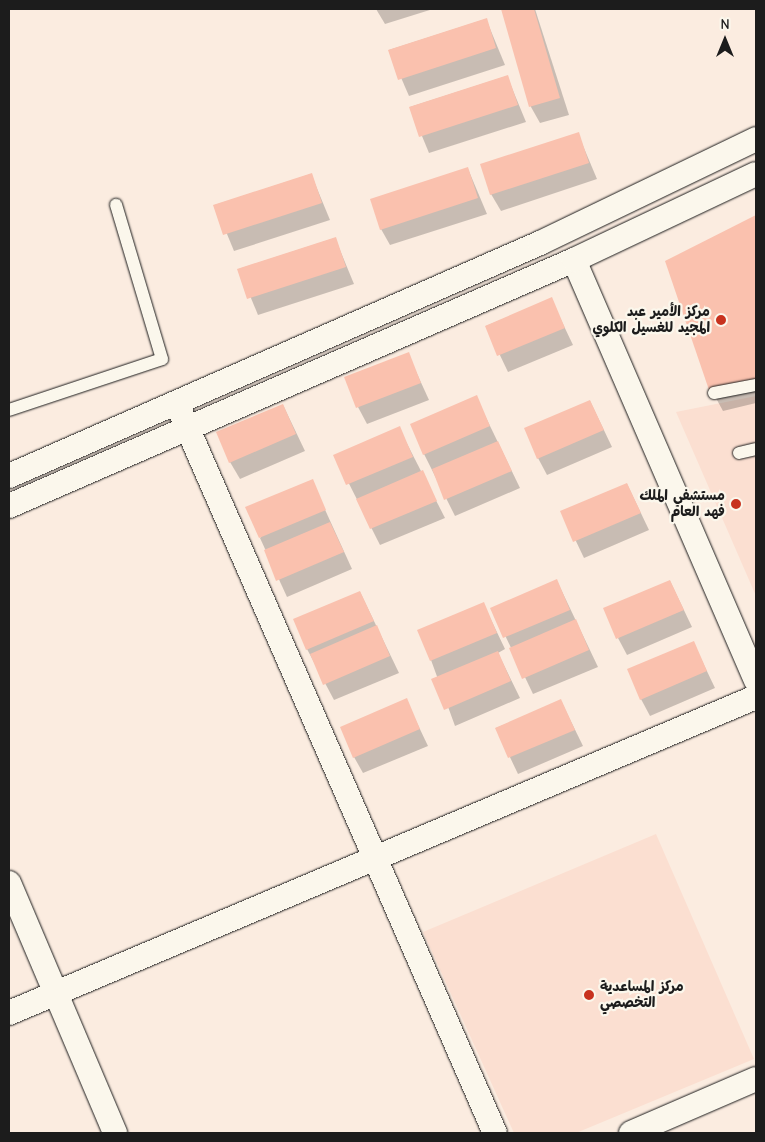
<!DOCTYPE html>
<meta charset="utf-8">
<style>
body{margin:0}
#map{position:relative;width:765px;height:1142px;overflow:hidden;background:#fbece0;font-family:"Comic Neue","Playpen Sans Arabic",sans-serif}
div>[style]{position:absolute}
.built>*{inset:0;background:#fbdfd1}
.shadow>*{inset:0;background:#0003}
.building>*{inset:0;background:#fac1ae}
.roads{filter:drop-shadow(0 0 1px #1c1c1c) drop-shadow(0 0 1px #1c1c1c)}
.lane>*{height:12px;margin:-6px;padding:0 6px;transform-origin:6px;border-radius:6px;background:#fbf7ec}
.street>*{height:24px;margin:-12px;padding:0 12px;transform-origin:12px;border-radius:12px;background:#fbf7ec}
.dots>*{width:14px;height:14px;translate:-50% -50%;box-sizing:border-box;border:2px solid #fbf7ec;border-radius:50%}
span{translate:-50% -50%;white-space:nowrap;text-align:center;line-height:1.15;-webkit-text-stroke:4.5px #fbf7ec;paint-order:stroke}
.poi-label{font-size:14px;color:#1c1c1c;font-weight:700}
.right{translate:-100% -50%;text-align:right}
.left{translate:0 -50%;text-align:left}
.frame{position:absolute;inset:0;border:10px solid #1c1c1c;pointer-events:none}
.north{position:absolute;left:700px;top:15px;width:50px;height:50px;-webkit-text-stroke:4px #fbf7ec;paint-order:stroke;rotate:0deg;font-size:14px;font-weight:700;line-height:20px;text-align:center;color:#1c1c1c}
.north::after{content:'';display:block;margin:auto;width:18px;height:22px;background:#1c1c1c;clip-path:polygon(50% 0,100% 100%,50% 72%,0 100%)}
</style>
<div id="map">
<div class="built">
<div style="clip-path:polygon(756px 396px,756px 596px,676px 412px)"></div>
<div style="clip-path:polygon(656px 834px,754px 1059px,576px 1133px,514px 1133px,423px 932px)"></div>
</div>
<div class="shadow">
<div style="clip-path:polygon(376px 9px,433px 9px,385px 24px)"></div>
<div style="clip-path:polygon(502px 9px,535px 9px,569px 115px,540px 123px,531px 107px)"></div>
<div style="clip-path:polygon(486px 19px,505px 65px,409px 96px,389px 50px)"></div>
<div style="clip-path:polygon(507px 76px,526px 122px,429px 153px,410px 107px)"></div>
<div style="clip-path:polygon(578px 134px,597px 179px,501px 211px,491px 194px)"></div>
<div style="clip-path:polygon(468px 169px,487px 214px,390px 245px,381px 229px)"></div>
<div style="clip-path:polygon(311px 174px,330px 220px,234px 251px,215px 205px)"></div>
<div style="clip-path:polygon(756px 216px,756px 403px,723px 411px,711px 389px,667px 262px)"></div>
<div style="clip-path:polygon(335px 238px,354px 284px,258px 315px,239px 269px)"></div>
<div style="clip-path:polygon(551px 299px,573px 345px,508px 372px,486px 326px)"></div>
<div style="clip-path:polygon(408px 354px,429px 400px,367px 424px,358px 407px)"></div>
<div style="clip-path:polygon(476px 397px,520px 488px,455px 516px,424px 454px)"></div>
<div style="clip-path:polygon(590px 401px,612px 447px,547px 475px,538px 458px)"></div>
<div style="clip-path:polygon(283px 405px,305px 451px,240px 479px,230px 462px)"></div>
<div style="clip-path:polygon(399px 428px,445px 518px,380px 545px,335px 456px)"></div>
<div style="clip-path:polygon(312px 481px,352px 569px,287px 597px,260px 538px)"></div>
<div style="clip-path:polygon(627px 484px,649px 530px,584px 558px,562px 512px)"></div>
<div style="clip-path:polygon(557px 581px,598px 667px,533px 694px,492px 608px)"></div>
<div style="clip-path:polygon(670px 581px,692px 627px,627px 655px,618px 638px)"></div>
<div style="clip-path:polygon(360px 592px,399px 673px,334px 700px,307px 649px)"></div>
<div style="clip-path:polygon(483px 603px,505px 649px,498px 653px,520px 698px,455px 726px,431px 660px)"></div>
<div style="clip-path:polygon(693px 642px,715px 688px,650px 716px,641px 699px)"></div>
<div style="clip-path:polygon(406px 700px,428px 746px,363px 773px,354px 757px)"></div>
<div style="clip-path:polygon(561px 701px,583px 746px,518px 774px,496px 728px)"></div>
</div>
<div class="building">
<div style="clip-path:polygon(501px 9px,534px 9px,560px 98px,529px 107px)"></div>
<div style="clip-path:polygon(487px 18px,496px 48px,398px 80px,388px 50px)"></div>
<div style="clip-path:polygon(508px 75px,518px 105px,419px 137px,409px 107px)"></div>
<div style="clip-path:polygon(579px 132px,589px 163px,490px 195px,480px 164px)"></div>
<div style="clip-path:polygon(468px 167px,478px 198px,380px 230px,370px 199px)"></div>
<div style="clip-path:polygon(312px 173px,322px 203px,223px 235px,213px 205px)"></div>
<div style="clip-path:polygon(756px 215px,756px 380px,709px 390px,665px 261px)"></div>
<div style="clip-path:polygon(336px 237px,346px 267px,247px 299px,237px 269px)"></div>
<div style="clip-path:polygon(552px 297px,565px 328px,497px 356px,485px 326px)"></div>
<div style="clip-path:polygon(409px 352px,421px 383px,356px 408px,344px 377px)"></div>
<div style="clip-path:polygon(477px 395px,490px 426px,423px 455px,410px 424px)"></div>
<div style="clip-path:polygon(590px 400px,604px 430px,537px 459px,524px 428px)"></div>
<div style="clip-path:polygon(283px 404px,296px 434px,229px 463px,216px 432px)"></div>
<div style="clip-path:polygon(400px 426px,413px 457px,346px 485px,333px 455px)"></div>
<div style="clip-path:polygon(498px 441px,512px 471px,444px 500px,432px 469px)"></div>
<div style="clip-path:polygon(423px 470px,437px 501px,370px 529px,356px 499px)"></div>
<div style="clip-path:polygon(313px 479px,326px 510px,259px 538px,245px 507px)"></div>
<div style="clip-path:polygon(627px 483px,641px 513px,573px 542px,560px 511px)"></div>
<div style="clip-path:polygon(330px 522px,344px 552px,276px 581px,264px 550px)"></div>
<div style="clip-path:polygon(557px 579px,570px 610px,503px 638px,490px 608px)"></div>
<div style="clip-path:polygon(670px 580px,684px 610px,616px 639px,603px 608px)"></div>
<div style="clip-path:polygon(360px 591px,374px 621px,306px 650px,293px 619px)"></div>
<div style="clip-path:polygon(484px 602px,497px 633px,430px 661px,417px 630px)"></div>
<div style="clip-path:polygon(576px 619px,589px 650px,522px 679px,509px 648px)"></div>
<div style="clip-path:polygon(377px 625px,390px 656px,323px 685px,310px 654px)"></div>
<div style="clip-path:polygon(694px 641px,707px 671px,640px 700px,627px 669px)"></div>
<div style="clip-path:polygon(498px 651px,511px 681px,444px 710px,431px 679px)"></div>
<div style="clip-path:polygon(407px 698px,420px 729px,353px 758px,340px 727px)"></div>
<div style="clip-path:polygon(561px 699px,575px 730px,508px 758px,495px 728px)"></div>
</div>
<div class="roads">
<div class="lane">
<div style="left:714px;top:393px;width:43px;rotate:-10.8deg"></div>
<div style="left:9px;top:410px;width:161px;rotate:-18.4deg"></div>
<div style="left:162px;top:359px;width:161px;rotate:-106.6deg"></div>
<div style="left:739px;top:453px;width:17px;rotate:-13deg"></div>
</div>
<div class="street">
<div style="left:574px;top:260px;width:458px;rotate:66.6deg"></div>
<div style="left:181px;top:413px;width:785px;rotate:66.44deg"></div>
<div style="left:9px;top:476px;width:580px;rotate:-23.69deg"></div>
<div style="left:540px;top:243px;width:240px;rotate:-25.7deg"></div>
<div style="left:9px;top:506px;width:616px;rotate:-23.53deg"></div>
<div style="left:574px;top:260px;width:201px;rotate:-25.3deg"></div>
<div style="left:9px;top:883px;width:272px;rotate:67deg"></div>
<div style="left:9px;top:1013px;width:811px;rotate:-22.93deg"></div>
<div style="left:631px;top:1133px;width:136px;rotate:-23.4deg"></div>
</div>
</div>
<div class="dots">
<div style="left:721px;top:320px;background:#c8321e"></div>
<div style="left:736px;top:504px;background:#c8321e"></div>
<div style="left:589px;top:995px;background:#c8321e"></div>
</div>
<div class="poi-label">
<span class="right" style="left:710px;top:320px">مركز الأمير عبد<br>المجيد للغسيل الكلوي</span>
<span class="right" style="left:725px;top:504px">مستشفي الملك<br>فهد العام</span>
<span class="left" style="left:600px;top:995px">مركز المساعدية<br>التخصصي</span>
</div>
<div class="frame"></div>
<div class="north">N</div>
</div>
